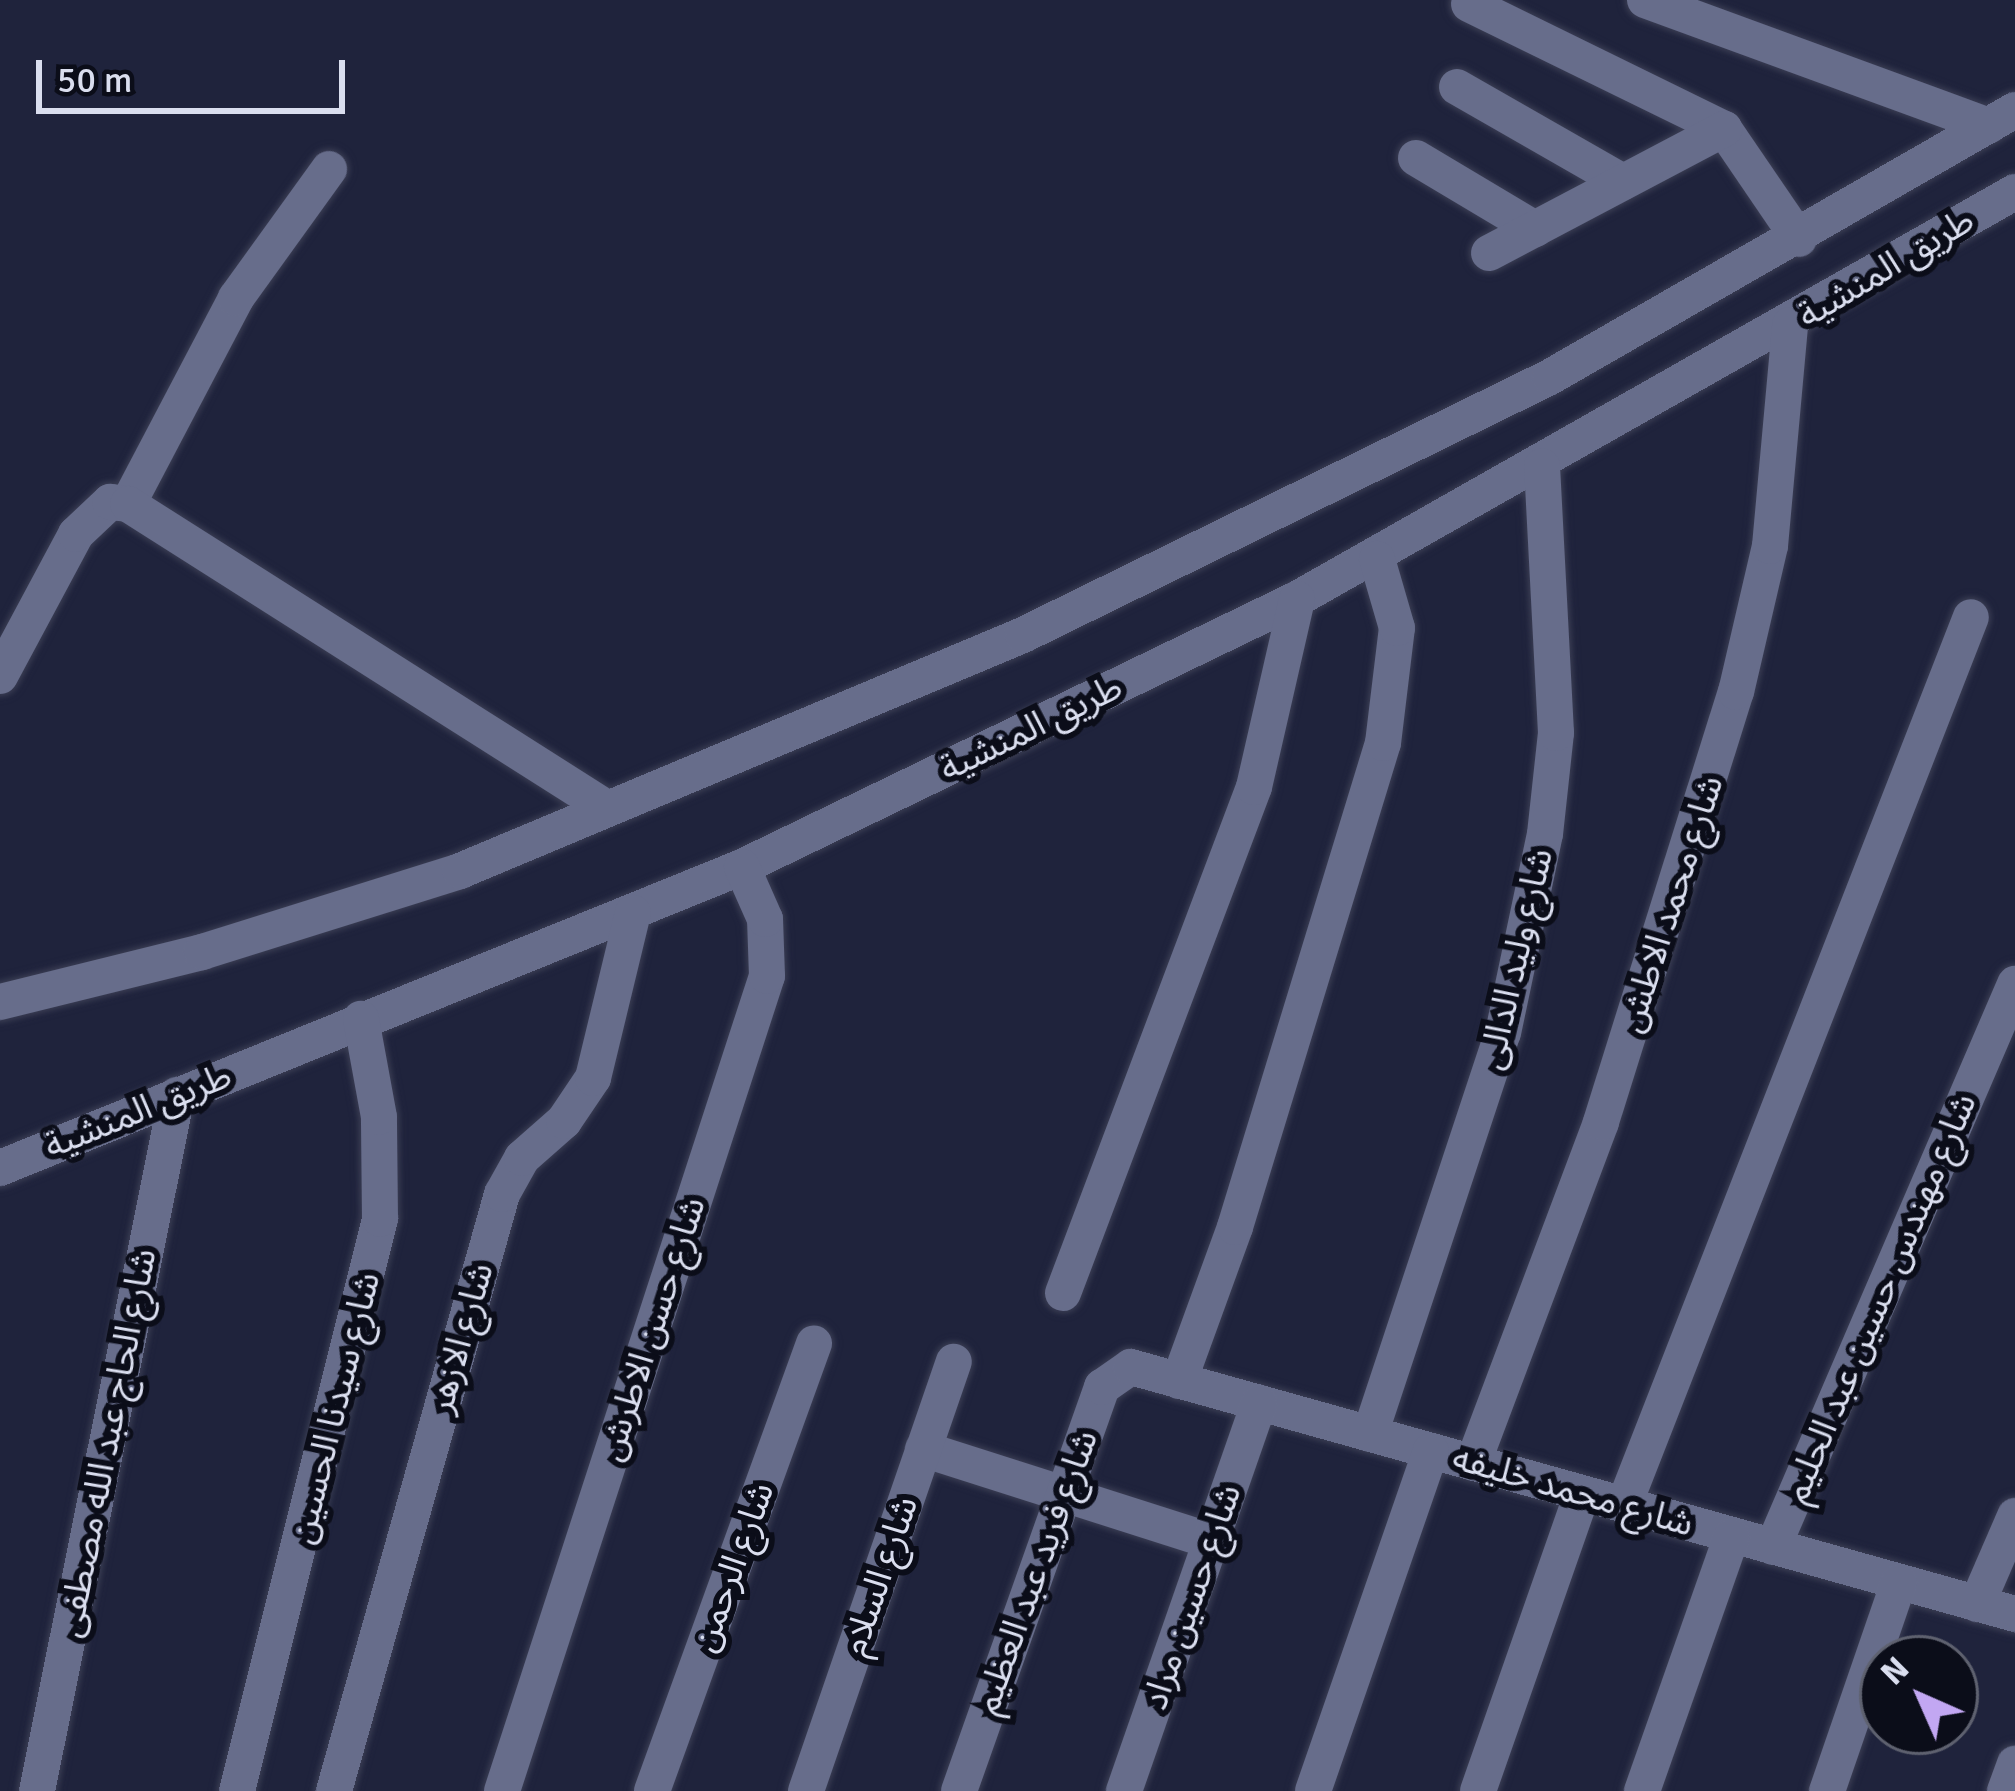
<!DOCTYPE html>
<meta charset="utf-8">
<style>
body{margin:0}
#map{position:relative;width:2015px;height:1791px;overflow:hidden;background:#1f233c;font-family:Signika,"Noto Sans Arabic",sans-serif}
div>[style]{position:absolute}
.roads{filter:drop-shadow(0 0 3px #3b3e54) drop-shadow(0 0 3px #3b3e54)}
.minor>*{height:36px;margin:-18px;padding:0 18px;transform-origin:18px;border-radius:18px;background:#676d8b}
span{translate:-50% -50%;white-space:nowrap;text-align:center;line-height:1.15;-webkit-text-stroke:12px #0b0d19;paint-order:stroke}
.street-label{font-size:36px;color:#dadeef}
.north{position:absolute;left:1859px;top:1635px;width:120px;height:120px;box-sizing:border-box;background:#0b0d19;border:3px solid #5e616f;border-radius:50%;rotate:315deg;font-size:33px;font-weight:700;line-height:48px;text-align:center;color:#dadeef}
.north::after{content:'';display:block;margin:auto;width:42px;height:54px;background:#c2a7f2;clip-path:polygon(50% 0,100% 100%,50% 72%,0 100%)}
.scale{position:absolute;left:36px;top:60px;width:309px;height:54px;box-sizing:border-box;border:6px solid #dadeef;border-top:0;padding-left:15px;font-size:36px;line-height:42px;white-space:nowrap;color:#dadeef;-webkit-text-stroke:9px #0b0d19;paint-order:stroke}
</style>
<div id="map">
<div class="roads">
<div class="minor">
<div style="left:1645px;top:0;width:366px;rotate:20.1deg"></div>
<div style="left:1469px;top:4px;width:284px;rotate:26.1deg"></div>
<div style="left:1724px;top:129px;width:133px;rotate:55.7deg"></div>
<div style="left:1457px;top:87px;width:191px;rotate:29.8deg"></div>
<div style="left:1416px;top:158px;width:139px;rotate:30.8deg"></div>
<div style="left:1489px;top:253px;width:266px;rotate:-27.8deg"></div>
<div style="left:128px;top:504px;width:233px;rotate:-62.3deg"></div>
<div style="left:236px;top:298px;width:159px;rotate:-54.2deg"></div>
<div style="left:0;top:676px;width:161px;rotate:-61.8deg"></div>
<div style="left:76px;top:534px;width:47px;rotate:-43.3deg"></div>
<div style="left:110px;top:502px;width:18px;rotate:6deg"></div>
<div style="left:128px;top:504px;width:565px;rotate:32.42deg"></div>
<div style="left:0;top:1002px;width:208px;rotate:-13.9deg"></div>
<div style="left:202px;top:952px;width:270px;rotate:-17.4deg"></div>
<div style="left:460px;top:871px;width:610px;rotate:-22.74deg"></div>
<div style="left:1023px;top:635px;width:587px;rotate:-26.08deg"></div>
<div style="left:1550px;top:377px;width:536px;rotate:-29.86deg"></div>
<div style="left:0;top:1168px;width:801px;rotate:-22.08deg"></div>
<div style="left:742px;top:867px;width:616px;rotate:-25.78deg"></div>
<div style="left:1297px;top:599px;width:825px;rotate:-29.55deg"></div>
<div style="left:1063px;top:1293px;width:541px;rotate:-69.32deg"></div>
<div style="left:1254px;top:787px;width:193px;rotate:-77.1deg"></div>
<div style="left:1179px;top:1381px;width:164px;rotate:-70deg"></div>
<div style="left:1235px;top:1227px;width:506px;rotate:-73deg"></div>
<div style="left:1383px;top:743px;width:116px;rotate:-83.1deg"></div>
<div style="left:1397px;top:628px;width:72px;rotate:-106.2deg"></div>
<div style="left:1370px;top:1434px;width:422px;rotate:-71.7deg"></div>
<div style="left:1503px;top:1033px;width:203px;rotate:-78.1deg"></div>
<div style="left:1545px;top:834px;width:102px;rotate:-83.8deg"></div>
<div style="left:1556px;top:733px;width:267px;rotate:-93deg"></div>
<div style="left:923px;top:1449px;width:302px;rotate:17.7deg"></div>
<div style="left:1473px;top:1463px;width:364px;rotate:-69.4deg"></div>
<div style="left:1601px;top:1122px;width:451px;rotate:-72.6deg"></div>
<div style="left:1736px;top:692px;width:150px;rotate:-76.9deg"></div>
<div style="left:1770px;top:546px;width:222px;rotate:-84.8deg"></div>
<div style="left:1624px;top:1505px;width:953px;rotate:-68.66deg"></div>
<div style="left:1773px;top:1547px;width:613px;rotate:-66.74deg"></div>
<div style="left:1977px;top:1604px;width:96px;rotate:-66.6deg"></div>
<div style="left:37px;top:1791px;width:710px;rotate:-78.63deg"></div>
<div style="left:237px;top:1791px;width:590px;rotate:-75.96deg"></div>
<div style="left:380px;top:1219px;width:102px;rotate:-90.6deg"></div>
<div style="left:379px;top:1117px;width:100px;rotate:-100.4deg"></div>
<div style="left:334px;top:1791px;width:620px;rotate:-74.28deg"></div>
<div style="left:502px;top:1194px;width:41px;rotate:-60.9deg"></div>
<div style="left:522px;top:1158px;width:56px;rotate:-41.4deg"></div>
<div style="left:564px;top:1121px;width:52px;rotate:-56deg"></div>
<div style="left:593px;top:1078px;width:170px;rotate:-76.4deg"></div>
<div style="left:502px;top:1791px;width:857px;rotate:-71.99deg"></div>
<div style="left:767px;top:976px;width:57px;rotate:-92deg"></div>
<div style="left:765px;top:919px;width:57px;rotate:-113.9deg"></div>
<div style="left:652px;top:1791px;width:476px;rotate:-70.1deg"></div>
<div style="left:806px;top:1791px;width:454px;rotate:-71deg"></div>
<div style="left:959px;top:1791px;width:429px;rotate:-70.5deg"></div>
<div style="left:1102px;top:1387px;width:35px;rotate:-35deg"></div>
<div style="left:1131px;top:1367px;width:918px;rotate:15.61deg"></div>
<div style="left:1124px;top:1791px;width:411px;rotate:-70.8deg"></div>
<div style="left:1313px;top:1791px;width:360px;rotate:-70.9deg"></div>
<div style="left:1478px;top:1791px;width:315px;rotate:-70.7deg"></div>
<div style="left:1642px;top:1791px;width:270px;rotate:-70.6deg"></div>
<div style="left:1827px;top:1791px;width:221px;rotate:-71deg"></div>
<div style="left:2005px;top:1791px;width:29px;rotate:-70deg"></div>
</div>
</div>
<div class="street-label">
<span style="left:1886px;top:268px;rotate:-31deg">طريق المنشية</span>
<span style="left:1031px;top:728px;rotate:-26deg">طريق المنشية</span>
<span style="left:1671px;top:904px;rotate:-72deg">شارع محمد الاطش</span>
<span style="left:1516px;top:959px;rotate:-77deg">شارع وليد الدالى</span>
<span style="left:138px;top:1111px;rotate:-22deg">طريق المنشية</span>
<span style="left:1880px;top:1298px;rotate:-67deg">شارع مهندس حسين عبد الحليم</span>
<span style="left:652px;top:1329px;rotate:-72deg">شارع حسن الاطرش</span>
<span style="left:461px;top:1338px;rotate:-74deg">شارع الازهر</span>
<span style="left:335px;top:1408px;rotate:-76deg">شارع سيدنا الحسين</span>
<span style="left:107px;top:1443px;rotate:-79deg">شارع الحاج عبد الله مصطفى</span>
<span style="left:1573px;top:1491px;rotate:16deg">شارع محمد خليفه</span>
<span style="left:733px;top:1567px;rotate:-70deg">شارع الرحمن</span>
<span style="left:1036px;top:1572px;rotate:-70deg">شارع فريد عبد العظيم</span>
<span style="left:880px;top:1576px;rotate:-71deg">شارع السلام</span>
<span style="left:1192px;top:1597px;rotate:-71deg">شارع حسين مراد</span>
</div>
<div class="north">N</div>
<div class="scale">50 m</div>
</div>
